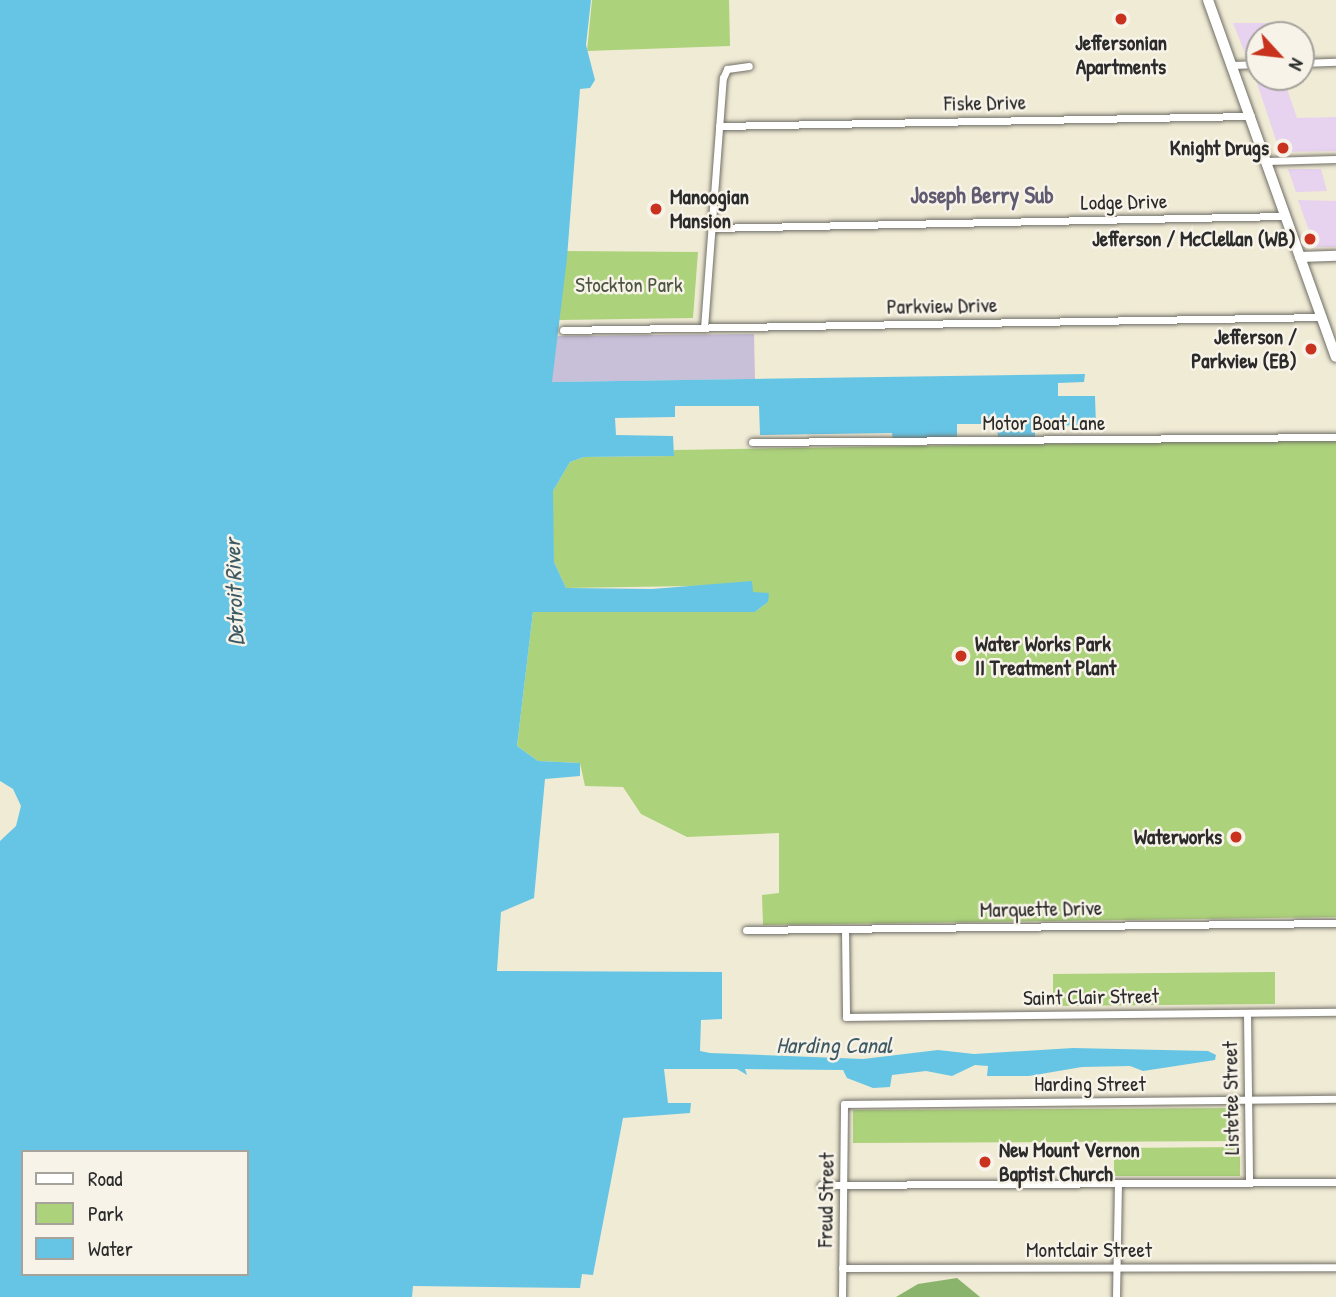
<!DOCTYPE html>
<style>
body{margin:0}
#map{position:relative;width:1336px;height:1297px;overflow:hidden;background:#f0ebd5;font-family:"Patrick Hand",sans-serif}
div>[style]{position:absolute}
.built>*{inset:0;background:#e7d2ef}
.industrial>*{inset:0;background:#c8bfd8}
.green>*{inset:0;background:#add27c}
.forest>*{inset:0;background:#8ab46c}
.water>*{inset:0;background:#66c5e5}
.roads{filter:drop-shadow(0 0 2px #706e66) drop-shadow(0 0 2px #706e66)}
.minor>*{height:7px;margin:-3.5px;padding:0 3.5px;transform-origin:3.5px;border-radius:3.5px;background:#fff}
.tertiary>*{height:10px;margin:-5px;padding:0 5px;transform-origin:5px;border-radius:5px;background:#fff}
.secondary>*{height:10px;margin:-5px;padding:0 5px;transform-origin:5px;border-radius:5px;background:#fff}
.dots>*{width:19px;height:19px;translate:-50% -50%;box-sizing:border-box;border:4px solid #f7f3e8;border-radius:50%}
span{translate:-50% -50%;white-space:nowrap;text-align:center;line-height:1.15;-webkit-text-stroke:5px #f7f3e8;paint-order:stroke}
.poi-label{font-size:21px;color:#2b2b2b;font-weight:700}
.right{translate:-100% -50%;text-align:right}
.left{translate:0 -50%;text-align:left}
.street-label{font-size:21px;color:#2b2b2b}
.park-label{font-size:21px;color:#4c553f}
.neighbourhood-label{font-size:23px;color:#605b70;font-weight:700}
.water-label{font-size:23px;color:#3d5963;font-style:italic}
.legend{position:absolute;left:21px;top:1150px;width:228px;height:126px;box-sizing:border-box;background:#f7f3e8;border:2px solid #a5a39c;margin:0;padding:9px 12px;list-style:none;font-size:21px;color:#2b2b2b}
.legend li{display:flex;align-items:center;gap:14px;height:35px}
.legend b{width:35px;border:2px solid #a5a39c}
.north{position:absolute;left:1245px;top:21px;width:70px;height:70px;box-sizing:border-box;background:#f7f3e8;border:2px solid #a5a39c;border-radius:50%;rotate:117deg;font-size:19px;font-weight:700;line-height:28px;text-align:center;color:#2b2b2b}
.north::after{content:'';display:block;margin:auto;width:24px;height:32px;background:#c8321e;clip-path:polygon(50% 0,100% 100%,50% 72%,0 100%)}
</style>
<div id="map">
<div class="built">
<div style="clip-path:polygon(1233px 23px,1294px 23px,1294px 35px,1259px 35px,1259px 56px,1246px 56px)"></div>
<div style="clip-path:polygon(1259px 73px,1259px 77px,1283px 77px,1297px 118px,1336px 117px,1336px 151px,1280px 152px,1254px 74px)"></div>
<div style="clip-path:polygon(1288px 169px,1321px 169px,1327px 191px,1296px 192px)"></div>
<div style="clip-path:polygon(1298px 200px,1336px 201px,1336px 247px,1315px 247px)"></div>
</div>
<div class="industrial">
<div style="clip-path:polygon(754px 334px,755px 379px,551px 382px,557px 336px)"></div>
</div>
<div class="green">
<div style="clip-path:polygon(592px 0,729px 0,730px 46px,587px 51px)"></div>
<div style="clip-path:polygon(565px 251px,698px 252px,693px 318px,559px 320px)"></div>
<div style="clip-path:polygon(1336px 439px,1336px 917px,763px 925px,762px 895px,779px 893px,779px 833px,687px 837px,641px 814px,623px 787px,585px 786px,580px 763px,538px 761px,517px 746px,533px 612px,755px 612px,768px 602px,752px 592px,750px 585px,566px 588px,554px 562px,552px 526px,553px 491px,570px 462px,584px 457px,673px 456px,674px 450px)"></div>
<div style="clip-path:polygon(1275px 972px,1275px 1004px,1053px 1006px,1053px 974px)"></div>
<div style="clip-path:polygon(1239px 1108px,1239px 1141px,853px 1143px,853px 1110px)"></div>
<div style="clip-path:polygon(1240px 1147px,1240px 1176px,1114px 1176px,1114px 1148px)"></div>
</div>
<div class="forest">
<div style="clip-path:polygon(957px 1278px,980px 1297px,896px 1297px,918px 1284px)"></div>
</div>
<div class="water">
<div style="clip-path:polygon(evenodd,0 0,591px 0,586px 45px,595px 80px,590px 88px,580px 89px,567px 258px,552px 382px,1085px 374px,1084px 382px,1058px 383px,1058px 396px,1095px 396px,1096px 425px,1035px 426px,1035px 437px,998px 438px,997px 424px,957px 424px,957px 439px,893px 440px,892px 433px,760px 435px,759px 406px,675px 406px,675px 417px,615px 418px,616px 435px,673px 436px,674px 456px,584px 457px,570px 462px,553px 491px,554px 562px,566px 588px,652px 589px,752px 581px,753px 592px,769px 593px,768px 602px,755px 612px,533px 612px,517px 746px,538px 761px,580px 763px,580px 776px,545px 779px,534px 898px,501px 912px,497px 971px,722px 972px,722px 1019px,701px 1020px,700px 1051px,710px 1053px,863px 1059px,938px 1050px,974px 1054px,1073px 1048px,1208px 1051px,1216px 1055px,1215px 1060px,1143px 1071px,1130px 1066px,1082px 1067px,1029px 1076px,987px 1076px,988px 1066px,975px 1065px,952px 1076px,926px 1071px,892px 1075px,890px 1087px,873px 1088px,847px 1078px,843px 1070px,745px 1069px,747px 1075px,737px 1069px,664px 1069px,668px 1103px,691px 1103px,690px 1113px,623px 1118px,593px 1275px,582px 1274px,580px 1288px,413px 1286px,412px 1297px,0 1297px,0 841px,16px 826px,21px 806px,13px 789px,0 781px,0 0,23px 1152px,247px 1152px,247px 1274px,23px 1274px,23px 1152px)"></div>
</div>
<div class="roads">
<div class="minor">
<div style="left:1301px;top:63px;width:35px;rotate:-2deg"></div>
<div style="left:1233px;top:65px;width:26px;rotate:-2deg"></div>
<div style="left:719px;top:126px;width:532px;rotate:-1.08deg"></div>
<div style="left:1267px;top:161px;width:69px;rotate:-1.7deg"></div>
<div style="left:711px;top:228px;width:575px;rotate:-1.2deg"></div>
<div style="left:704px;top:328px;width:251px;rotate:-85.7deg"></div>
<div style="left:723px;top:78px;width:10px;rotate:-66deg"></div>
<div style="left:727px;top:69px;width:22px;rotate:-8deg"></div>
<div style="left:563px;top:330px;width:759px;rotate:-0.98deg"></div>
<div style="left:752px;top:442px;width:584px;rotate:-0.49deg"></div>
<div style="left:845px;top:929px;width:88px;rotate:89.3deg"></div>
<div style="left:846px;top:1017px;width:490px;rotate:-0.6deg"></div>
<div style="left:746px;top:930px;width:590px;rotate:-0.68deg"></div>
<div style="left:1247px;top:1013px;width:170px;rotate:89.3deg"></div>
<div style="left:821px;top:1185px;width:515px;rotate:-0.33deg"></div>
<div style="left:842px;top:1268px;width:494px;rotate:-0.1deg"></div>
<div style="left:842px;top:1297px;width:193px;rotate:-89.4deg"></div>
<div style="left:844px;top:1104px;width:492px;rotate:-0.6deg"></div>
<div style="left:1116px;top:1297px;width:113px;rotate:-89deg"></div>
</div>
<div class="tertiary">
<div style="left:1300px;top:257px;width:36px;rotate:-2deg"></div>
</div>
<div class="secondary">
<div style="left:1208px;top:0;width:379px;rotate:70.3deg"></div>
</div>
</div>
<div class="dots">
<div style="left:1121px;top:19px;background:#c8321e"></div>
<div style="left:1283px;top:148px;background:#c8321e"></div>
<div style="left:656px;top:209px;background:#c8321e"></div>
<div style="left:1310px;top:239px;background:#c8321e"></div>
<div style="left:1311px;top:349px;background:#c8321e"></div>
<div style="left:961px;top:656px;background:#c8321e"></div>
<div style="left:1236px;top:837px;background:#c8321e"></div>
<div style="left:985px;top:1162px;background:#c8321e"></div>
</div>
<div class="poi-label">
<span style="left:1121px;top:55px">Jeffersonian<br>Apartments</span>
<span class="right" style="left:1269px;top:148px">Knight Drugs</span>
<span class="left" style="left:670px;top:209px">Manoogian<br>Mansion</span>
<span class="right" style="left:1296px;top:239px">Jefferson / McClellan (WB)</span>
<span class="right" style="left:1297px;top:349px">Jefferson /<br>Parkview (EB)</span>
<span class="left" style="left:975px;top:656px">Water Works Park<br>II Treatment Plant</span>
<span class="right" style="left:1222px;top:837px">Waterworks</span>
<span class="left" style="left:999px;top:1162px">New Mount Vernon<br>Baptist Church</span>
</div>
<div class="street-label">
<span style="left:985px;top:103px;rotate:-1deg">Fiske Drive</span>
<span style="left:1124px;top:202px;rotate:-1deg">Lodge Drive</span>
<span style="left:942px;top:306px;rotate:-1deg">Parkview Drive</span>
<span style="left:1044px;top:423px">Motor Boat Lane</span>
<span style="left:1041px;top:909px;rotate:-1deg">Marquette Drive</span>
<span style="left:1091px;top:997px;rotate:-1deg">Saint Clair Street</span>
<span style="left:1090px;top:1084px">Harding Street</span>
<span style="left:1231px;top:1098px;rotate:-91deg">Listetee Street</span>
<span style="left:826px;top:1200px;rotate:-89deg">Freud Street</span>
<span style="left:1089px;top:1250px">Montclair Street</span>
</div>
<div class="park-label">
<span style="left:629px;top:285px">Stockton Park</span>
</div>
<div class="neighbourhood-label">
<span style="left:982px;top:195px">Joseph Berry Sub</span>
</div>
<div class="water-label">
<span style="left:234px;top:592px;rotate:-92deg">Detroit River</span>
<span style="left:834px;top:1045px">Harding Canal</span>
</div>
<ul class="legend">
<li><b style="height:9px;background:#fff"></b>Road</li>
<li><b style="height:19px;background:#add27c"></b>Park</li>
<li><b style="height:19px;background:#66c5e5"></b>Water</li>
</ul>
<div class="north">N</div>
</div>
